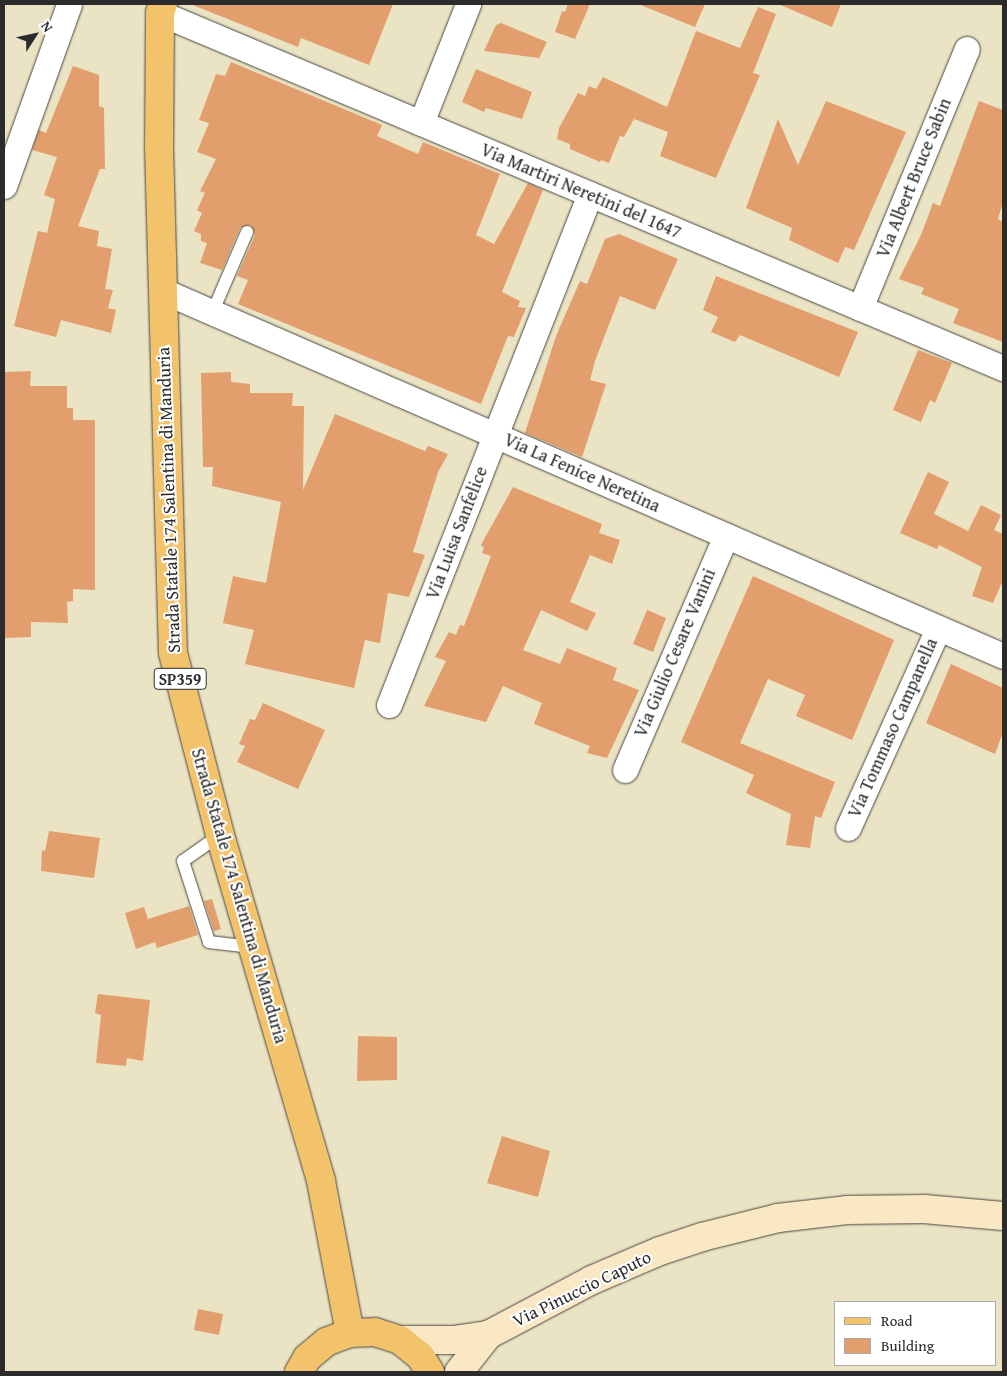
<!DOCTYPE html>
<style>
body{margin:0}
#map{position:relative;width:1007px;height:1376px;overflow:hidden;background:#ebe4c4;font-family:"Gentium Book Plus",serif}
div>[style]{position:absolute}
.building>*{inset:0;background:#e29e6d}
.roads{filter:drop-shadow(0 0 1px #484742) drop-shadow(0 0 1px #484742)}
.lane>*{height:12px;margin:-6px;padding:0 6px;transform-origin:6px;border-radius:6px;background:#fff}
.street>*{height:25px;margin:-12.5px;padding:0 12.5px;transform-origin:12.5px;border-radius:12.5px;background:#fff}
.secondary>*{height:28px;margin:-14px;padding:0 14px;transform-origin:14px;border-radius:14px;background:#fae7c3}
.primary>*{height:28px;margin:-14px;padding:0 14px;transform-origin:14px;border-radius:14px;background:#f2c36a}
span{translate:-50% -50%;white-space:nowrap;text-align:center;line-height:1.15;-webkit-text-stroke:4px #fff;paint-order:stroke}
.shield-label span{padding:1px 4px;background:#fff;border:1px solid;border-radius:4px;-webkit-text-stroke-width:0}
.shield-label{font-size:16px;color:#2b2b2b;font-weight:700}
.street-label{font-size:18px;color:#2b2b2b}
.frame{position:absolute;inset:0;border:5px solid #2b2b2b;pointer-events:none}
.legend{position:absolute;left:834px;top:1301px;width:162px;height:65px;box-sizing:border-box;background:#fff;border:1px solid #aaa;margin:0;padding:6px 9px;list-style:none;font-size:15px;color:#2b2b2b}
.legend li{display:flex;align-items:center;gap:10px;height:25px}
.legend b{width:25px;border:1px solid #aaa}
.north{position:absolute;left:10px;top:10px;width:50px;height:50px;-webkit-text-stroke:4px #fff;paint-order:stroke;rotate:55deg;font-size:14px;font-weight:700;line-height:20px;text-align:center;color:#2b2b2b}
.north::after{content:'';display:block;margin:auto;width:18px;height:22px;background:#2b2b2b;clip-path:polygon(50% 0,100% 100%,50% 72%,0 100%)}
</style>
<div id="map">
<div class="building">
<div style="clip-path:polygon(190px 4px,393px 4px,369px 65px,301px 38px,298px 47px)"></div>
<div style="clip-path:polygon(568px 4px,590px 4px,575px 39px,555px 32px,562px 11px,565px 12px)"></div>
<div style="clip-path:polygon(638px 4px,705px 4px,695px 27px)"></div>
<div style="clip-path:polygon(778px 4px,841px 4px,832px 27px)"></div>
<div style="clip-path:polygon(758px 7px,776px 14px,753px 73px,760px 75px,716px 178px,660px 156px,668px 132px,634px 119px,624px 137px,620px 136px,609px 163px,601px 160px,600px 162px,570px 149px,570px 144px,557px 139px,559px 128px,578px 93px,585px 96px,589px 86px,596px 89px,603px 77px,667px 107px,696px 31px,740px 48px)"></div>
<div style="clip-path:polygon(501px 23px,547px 42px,539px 58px,484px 51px,496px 25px)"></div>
<div style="clip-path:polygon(231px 62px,382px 125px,377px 136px,418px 154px,423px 142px,500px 174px,476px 235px,494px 244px,528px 183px,543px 190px,502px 292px,520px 301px,518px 307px,526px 308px,514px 337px,508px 336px,481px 404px,238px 304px,248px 280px,237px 276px,255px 235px,251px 225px,240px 228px,222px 270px,200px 263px,207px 243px,201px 241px,201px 234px,194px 231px,202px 213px,197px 210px,205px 193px,200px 191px,216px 159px,197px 152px,209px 123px,199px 120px,216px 74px,225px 76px)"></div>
<div style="clip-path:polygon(73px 66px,99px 75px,99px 106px,104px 108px,105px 169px,100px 169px,78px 226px,99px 231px,97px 246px,112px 249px,105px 289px,113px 290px,108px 308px,116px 310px,111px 333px,61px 320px,56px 337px,14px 326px,38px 231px,47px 233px,55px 199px,44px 195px,57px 157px,32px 150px,39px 130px,46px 133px)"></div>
<div style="clip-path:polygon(476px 69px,532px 92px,522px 119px,486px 108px,484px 112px,462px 102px)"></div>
<div style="clip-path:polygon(826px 101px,906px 132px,854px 250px,845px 247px,838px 263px,789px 240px,792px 228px,746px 208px,778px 119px,798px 165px)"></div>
<div style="clip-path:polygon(979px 101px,1003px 110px,1003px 202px,998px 219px,1003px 222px,1003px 342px,953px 323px,959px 309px,921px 294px,924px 288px,899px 279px,921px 235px,933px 203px,940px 206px)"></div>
<div style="clip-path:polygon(619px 234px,678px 259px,655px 310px,620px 296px,595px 361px,590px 380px,606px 384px,582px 457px,525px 433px,556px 336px,580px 281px,587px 284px,605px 239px)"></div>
<div style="clip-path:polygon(716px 276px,858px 332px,839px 377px,740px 335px,735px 342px,711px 332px,718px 317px,703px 310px)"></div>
<div style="clip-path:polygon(918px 350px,952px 363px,935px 403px,930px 400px,921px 422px,893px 410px)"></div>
<div style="clip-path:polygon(31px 371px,30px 386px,67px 386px,67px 408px,73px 408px,73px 420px,95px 420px,95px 590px,73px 589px,73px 601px,67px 602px,68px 623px,31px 622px,31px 637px,4px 638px,4px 372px)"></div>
<div style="clip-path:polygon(231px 372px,231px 382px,250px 384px,250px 393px,293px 393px,292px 406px,304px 406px,303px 490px,335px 414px,425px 451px,428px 446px,448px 454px,438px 472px,413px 552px,425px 555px,409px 597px,388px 593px,380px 643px,365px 640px,354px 688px,245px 664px,254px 630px,223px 623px,233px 576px,266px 583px,281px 502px,212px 486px,213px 467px,203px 467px,201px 373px)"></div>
<div style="clip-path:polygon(928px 472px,949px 482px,934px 514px,968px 531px,981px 505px,1001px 515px,994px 530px,1003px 534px,1003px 580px,993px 603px,972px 596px,982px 567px,939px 545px,937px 549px,900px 533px)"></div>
<div style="clip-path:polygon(513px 487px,602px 524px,599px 533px,620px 540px,612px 564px,590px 555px,570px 602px,596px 613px,587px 631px,541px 610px,523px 650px,560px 664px,567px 648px,617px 668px,613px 680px,639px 690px,607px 758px,587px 753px,590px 746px,534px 724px,542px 703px,503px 686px,486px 722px,424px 706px,446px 661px,435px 657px,449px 632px,456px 635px,460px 625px,464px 626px,491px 556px,482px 553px,484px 548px,481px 545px)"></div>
<div style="clip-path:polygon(753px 576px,894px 640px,852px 740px,796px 716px,805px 695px,768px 679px,740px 743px,835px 782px,821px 818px,815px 816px,810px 848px,786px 845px,791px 814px,746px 793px,754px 775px,681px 742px)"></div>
<div style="clip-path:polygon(647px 610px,666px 618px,653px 652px,633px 644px)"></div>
<div style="clip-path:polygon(951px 664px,1003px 688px,1003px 732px,995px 754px,926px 723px)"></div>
<div style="clip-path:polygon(263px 703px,325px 730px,298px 789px,237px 762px,245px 746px,239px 744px,250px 719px,255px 720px)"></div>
<div style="clip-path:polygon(49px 831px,100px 838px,94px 878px,41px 871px,42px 850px,45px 851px)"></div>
<div style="clip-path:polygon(212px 899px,221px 929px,214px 931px,204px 901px)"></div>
<div style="clip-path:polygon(189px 906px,198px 935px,157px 948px,155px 942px,136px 949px,125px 913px,144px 907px,148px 919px)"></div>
<div style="clip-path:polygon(98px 994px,150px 1000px,143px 1061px,127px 1058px,126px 1066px,96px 1063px,101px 1015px,95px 1013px)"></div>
<div style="clip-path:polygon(358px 1036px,397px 1037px,397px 1080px,357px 1081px)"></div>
<div style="clip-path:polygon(502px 1136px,550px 1151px,538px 1197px,487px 1183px)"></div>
<div style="clip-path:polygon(198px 1309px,223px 1314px,219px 1335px,194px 1330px)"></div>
</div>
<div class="roads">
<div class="lane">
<div style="left:213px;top:311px;width:86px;rotate:-66.7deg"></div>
<div style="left:220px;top:835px;width:45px;rotate:144.9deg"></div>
<div style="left:183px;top:861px;width:85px;rotate:72.2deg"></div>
<div style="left:209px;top:942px;width:43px;rotate:6.6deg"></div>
</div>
<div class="street">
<div style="left:160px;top:13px;width:915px;rotate:22.84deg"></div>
<div style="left:421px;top:123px;width:128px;rotate:-68.4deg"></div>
<div style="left:4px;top:186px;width:193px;rotate:-70.3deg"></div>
<div style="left:161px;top:290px;width:918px;rotate:23.49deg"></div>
<div style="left:860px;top:308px;width:280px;rotate:-67.6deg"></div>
<div style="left:389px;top:705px;width:549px;rotate:-68.53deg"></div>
<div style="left:625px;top:770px;width:255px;rotate:-66.7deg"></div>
<div style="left:848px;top:828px;width:218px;rotate:-65.7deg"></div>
</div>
<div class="secondary">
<div style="left:488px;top:1335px;width:118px;rotate:-27.9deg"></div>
<div style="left:592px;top:1280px;width:74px;rotate:-23.1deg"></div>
<div style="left:660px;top:1251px;width:44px;rotate:-18.4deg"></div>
<div style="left:702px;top:1237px;width:78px;rotate:-14deg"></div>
<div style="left:778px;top:1218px;width:69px;rotate:-6.6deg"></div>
<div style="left:847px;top:1210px;width:77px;rotate:-0.7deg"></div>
<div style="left:924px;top:1209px;width:79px;rotate:5.1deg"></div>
<div style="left:400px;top:1340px;width:53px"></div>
<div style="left:453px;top:1340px;width:35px;rotate:-8deg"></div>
<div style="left:488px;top:1335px;width:47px;rotate:128.1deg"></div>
</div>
<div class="primary">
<div style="left:163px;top:4px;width:9px;rotate:108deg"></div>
<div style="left:160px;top:13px;width:134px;rotate:90.4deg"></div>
<div style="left:159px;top:147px;width:506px;rotate:88.42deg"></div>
<div style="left:173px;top:653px;width:188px;rotate:75.5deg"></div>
<div style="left:220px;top:835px;width:360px;rotate:73.7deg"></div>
<div style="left:321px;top:1181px;width:155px;rotate:79.2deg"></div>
<div style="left:299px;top:1372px;width:16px;rotate:-60deg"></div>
<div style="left:307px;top:1358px;width:25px;rotate:-40deg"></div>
<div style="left:326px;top:1342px;width:26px;rotate:-21deg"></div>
<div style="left:350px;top:1333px;width:25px;rotate:-2deg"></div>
<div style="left:375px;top:1332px;width:26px;rotate:18deg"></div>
<div style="left:400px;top:1340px;width:26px;rotate:39deg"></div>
<div style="left:420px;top:1356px;width:19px;rotate:58deg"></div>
</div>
</div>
<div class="shield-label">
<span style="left:180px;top:679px">SP359</span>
</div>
<div class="street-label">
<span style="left:914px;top:178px;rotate:-68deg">Via Albert Bruce Sabin</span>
<span style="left:581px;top:191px;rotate:23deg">Via Martiri Neretini del 1647</span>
<span style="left:582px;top:473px;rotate:24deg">Via La Fenice Neretina</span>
<span style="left:169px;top:500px;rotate:-92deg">Strada Statale 174 Salentina di Manduria</span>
<span style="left:457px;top:533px;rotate:-69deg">Via Luisa Sanfelice</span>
<span style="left:675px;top:653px;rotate:-67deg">Via Giulio Cesare Vanini</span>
<span style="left:893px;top:728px;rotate:-66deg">Via Tommaso Campanella</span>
<span style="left:239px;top:896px;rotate:74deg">Strada Statale 174 Salentina di Manduria</span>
<span style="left:582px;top:1289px;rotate:-26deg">Via Pinuccio Caputo</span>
</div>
<div class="frame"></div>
<ul class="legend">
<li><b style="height:6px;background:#f2c36a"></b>Road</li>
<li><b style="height:14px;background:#e29e6d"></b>Building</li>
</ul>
<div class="north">N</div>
</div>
